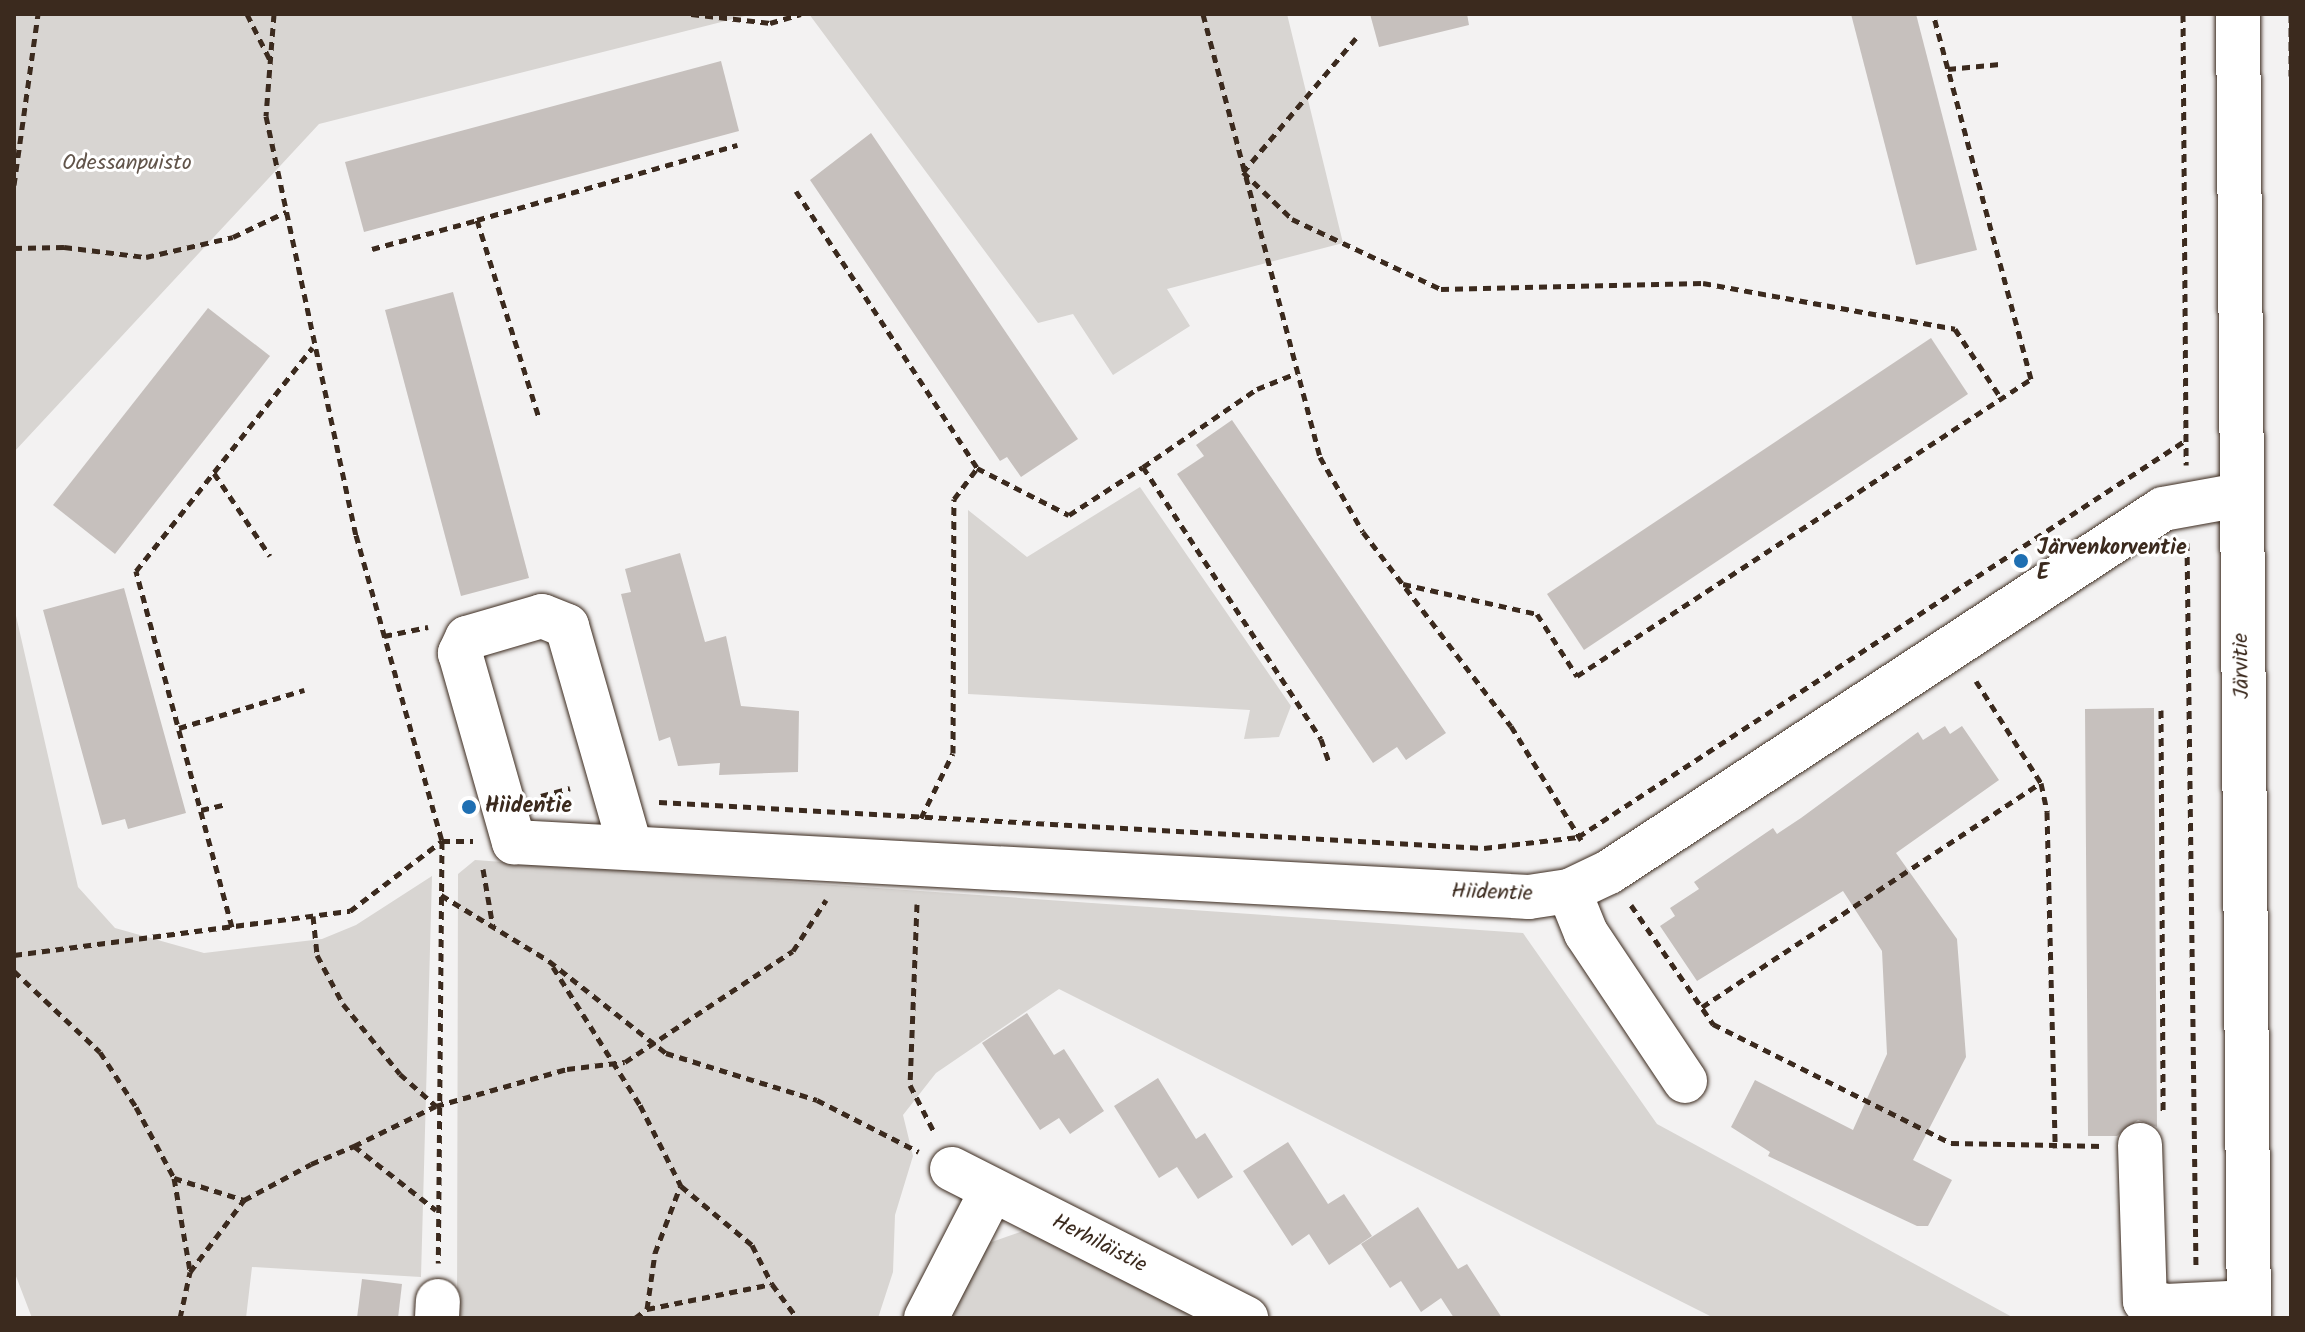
<!DOCTYPE html>
<meta charset="utf-8">
<style>
body{margin:0}
#map{position:relative;width:2305px;height:1332px;overflow:hidden;background:#f3f2f2;font-family:Kalam,sans-serif}
div>[style]{position:absolute}
.green>*{inset:0;background:#d8d5d2}
.building>*{inset:0;background:#c6c0bd}
.path>*{height:5px;margin-top:-2.5px;transform-origin:0;background:repeating-linear-gradient(90deg,#3b2a1e 0 8px,transparent 0 14px)}
.roads{filter:drop-shadow(0 0 2px #3b2a1e) drop-shadow(0 0 2px #3b2a1e)}
.minor>*{height:44px;margin:-22px;padding:0 22px;transform-origin:22px;border-radius:22px;background:#fff}
.dots>*{width:22px;height:22px;translate:-50% -50%;box-sizing:border-box;border:4px solid #fff;border-radius:50%}
span{translate:-50% -50%;white-space:nowrap;text-align:center;line-height:1.15;-webkit-text-stroke:6px #fff;paint-order:stroke}
.park-label{font-size:22px;color:#62554b}
.poi-label{font-size:22px;color:#3b2a1e;font-weight:700}
.left{translate:0 -50%;text-align:left}
.street-label{font-size:22px;color:#3b2a1e}
.frame{position:absolute;inset:0;border:16px solid #3b2a1e;pointer-events:none}
</style>
<div id="map">
<div class="green">
<div style="clip-path:polygon(14px 14px,753px 14px,319px 124px,14px 452px)"></div>
<div style="clip-path:polygon(809px 14px,1287px 14px,1343px 243px,1167px 289px,1190px 326px,1113px 375px,1073px 314px,1038px 323px)"></div>
<div style="clip-path:polygon(1140px 487px,1291px 706px,1279px 737px,1244px 739px,1250px 710px,968px 694px,968px 510px,1027px 557px)"></div>
<div style="clip-path:polygon(14px 607px,78px 887px,115px 928px,204px 953px,322px 939px,356px 925px,432px 876px,421px 1277px,252px 1267px,246px 1318px,32px 1318px,14px 1271px)"></div>
<div style="clip-path:polygon(475px 860px,1523px 933px,1657px 1124px,2014px 1318px,1714px 1318px,1059px 989px,936px 1073px,903px 1115px,913px 1156px,895px 1215px,893px 1272px,878px 1318px,457px 1318px,458px 874px)"></div>
<div style="clip-path:polygon(1026px 1230px,1202px 1318px,946px 1318px,986px 1244px)"></div>
</div>
<div class="building">
<div style="clip-path:polygon(1370px 14px,1467px 14px,1469px 25px,1379px 47px)"></div>
<div style="clip-path:polygon(1851px 14px,1916px 14px,1977px 250px,1916px 265px)"></div>
<div style="clip-path:polygon(721px 61px,739px 131px,364px 232px,345px 162px)"></div>
<div style="clip-path:polygon(871px 133px,1078px 439px,1021px 477px,1007px 457px,1000px 461px,810px 180px)"></div>
<div style="clip-path:polygon(453px 292px,529px 578px,461px 596px,385px 310px)"></div>
<div style="clip-path:polygon(208px 308px,270px 356px,115px 554px,53px 505px)"></div>
<div style="clip-path:polygon(1931px 338px,1968px 394px,1584px 650px,1547px 594px)"></div>
<div style="clip-path:polygon(1232px 420px,1446px 733px,1406px 760px,1397px 747px,1373px 763px,1177px 474px,1204px 456px,1196px 445px)"></div>
<div style="clip-path:polygon(680px 553px,705px 642px,726px 636px,741px 706px,799px 711px,798px 772px,719px 775px,720px 763px,678px 766px,670px 737px,659px 741px,621px 594px,631px 592px,625px 569px)"></div>
<div style="clip-path:polygon(124px 588px,186px 813px,128px 829px,125px 819px,102px 825px,43px 610px)"></div>
<div style="clip-path:polygon(2154px 708px,2157px 1127px,2138px 1120px,2117px 1136px,2088px 1136px,2085px 709px)"></div>
<div style="clip-path:polygon(1945px 726px,1950px 734px,1962px 726px,1999px 780px,1896px 853px,1957px 939px,1966px 1057px,1913px 1160px,1952px 1180px,1928px 1226px,1917px 1226px,1768px 1156px,1770px 1152px,1731px 1127px,1755px 1080px,1853px 1130px,1887px 1054px,1882px 951px,1843px 891px,1697px 981px,1660px 926px,1675px 916px,1670px 908px,1699px 889px,1694px 882px,1773px 828px,1777px 834px,1801px 818px,1918px 732px,1923px 740px)"></div>
<div style="clip-path:polygon(1027px 1013px,1054px 1055px,1064px 1049px,1104px 1111px,1070px 1134px,1059px 1118px,1040px 1130px,982px 1043px)"></div>
<div style="clip-path:polygon(1158px 1078px,1196px 1139px,1205px 1133px,1233px 1177px,1198px 1199px,1177px 1167px,1159px 1178px,1114px 1106px)"></div>
<div style="clip-path:polygon(1288px 1142px,1328px 1204px,1344px 1194px,1372px 1236px,1329px 1265px,1309px 1234px,1292px 1246px,1243px 1171px)"></div>
<div style="clip-path:polygon(1418px 1207px,1458px 1269px,1467px 1264px,1502px 1318px,1454px 1318px,1441px 1298px,1421px 1312px,1401px 1281px,1390px 1288px,1361px 1244px)"></div>
<div style="clip-path:polygon(362px 1279px,402px 1284px,398px 1318px,357px 1318px)"></div>
</div>
<div class="path">
<div style="left:247px;top:14px;width:51px;rotate:63.4deg"></div>
<div style="left:274px;top:14px;width:102px;rotate:94.5deg"></div>
<div style="left:266px;top:116px;width:429px;rotate:77.9deg"></div>
<div style="left:356px;top:535px;width:318px;rotate:74.3deg"></div>
<div style="left:442px;top:841px;width:422px;rotate:90.5deg"></div>
<div style="left:691px;top:14px;width:80px;rotate:6.5deg"></div>
<div style="left:770px;top:23px;width:32px;rotate:-16deg"></div>
<div style="left:1203px;top:14px;width:458px;rotate:75.2deg"></div>
<div style="left:1320px;top:457px;width:86px;rotate:60.2deg"></div>
<div style="left:1363px;top:532px;width:244px;rotate:52.7deg"></div>
<div style="left:1511px;top:726px;width:134px;rotate:58.4deg"></div>
<div style="left:2183px;top:14px;width:451px;rotate:89.6deg"></div>
<div style="left:2291px;top:14px;width:62px;rotate:90deg"></div>
<div style="left:1356px;top:38px;width:175px;rotate:130.1deg"></div>
<div style="left:1243px;top:172px;width:68px;rotate:43.8deg"></div>
<div style="left:1292px;top:219px;width:165px;rotate:25.2deg"></div>
<div style="left:1441px;top:289px;width:262px;rotate:-1.3deg"></div>
<div style="left:1703px;top:283px;width:256px;rotate:10.3deg"></div>
<div style="left:1955px;top:329px;width:83px;rotate:56.3deg"></div>
<div style="left:1948px;top:69px;width:52px;rotate:-5.5deg"></div>
<div style="left:14px;top:185px;width:173px;rotate:-82deg"></div>
<div style="left:796px;top:191px;width:331px;rotate:56.8deg"></div>
<div style="left:977px;top:468px;width:103px;rotate:27.1deg"></div>
<div style="left:1069px;top:515px;width:88px;rotate:-33deg"></div>
<div style="left:1143px;top:467px;width:325px;rotate:56.8deg"></div>
<div style="left:1321px;top:739px;width:24px;rotate:71deg"></div>
<div style="left:477px;top:220px;width:271px;rotate:-16.1deg"></div>
<div style="left:14px;top:248px;width:50px;rotate:-1.1deg"></div>
<div style="left:64px;top:247px;width:83px;rotate:7deg"></div>
<div style="left:146px;top:257px;width:89px;rotate:-12.9deg"></div>
<div style="left:233px;top:237px;width:59px;rotate:-25.3deg"></div>
<div style="left:372px;top:249px;width:109px;rotate:-15.4deg"></div>
<div style="left:477px;top:220px;width:207px;rotate:72.6deg"></div>
<div style="left:1143px;top:467px;width:138px;rotate:-34.4deg"></div>
<div style="left:1257px;top:389px;width:43px;rotate:-21.8deg"></div>
<div style="left:214px;top:473px;width:100px;rotate:56deg"></div>
<div style="left:2187px;top:543px;width:722px;rotate:89.29deg"></div>
<div style="left:1403px;top:584px;width:137px;rotate:12.6deg"></div>
<div style="left:1537px;top:614px;width:74px;rotate:57.2deg"></div>
<div style="left:1577px;top:676px;width:543px;rotate:-33.19deg"></div>
<div style="left:2031px;top:379px;width:378px;rotate:-105deg"></div>
<div style="left:384px;top:636px;width:45px;rotate:-11.6deg"></div>
<div style="left:1976px;top:681px;width:121px;rotate:57.5deg"></div>
<div style="left:2041px;top:783px;width:30px;rotate:78deg"></div>
<div style="left:2047px;top:812px;width:336px;rotate:88.6deg"></div>
<div style="left:2161px;top:710px;width:401px;rotate:89.7deg"></div>
<div style="left:179px;top:728px;width:131px;rotate:-16.9deg"></div>
<div style="left:541px;top:796px;width:30px;rotate:-15deg"></div>
<div style="left:659px;top:802px;width:826px;rotate:3.19deg"></div>
<div style="left:1484px;top:848px;width:95px;rotate:-6.7deg"></div>
<div style="left:1578px;top:837px;width:726px;rotate:-33.14deg"></div>
<div style="left:201px;top:810px;width:27px;rotate:-13deg"></div>
<div style="left:921px;top:818px;width:72px;rotate:-63.8deg"></div>
<div style="left:953px;top:753px;width:254px;rotate:-89.8deg"></div>
<div style="left:954px;top:499px;width:39px;rotate:-53deg"></div>
<div style="left:483px;top:869px;width:59px;rotate:80.2deg"></div>
<div style="left:441px;top:895px;width:127px;rotate:31.4deg"></div>
<div style="left:549px;top:961px;width:149px;rotate:38.2deg"></div>
<div style="left:666px;top:1053px;width:158px;rotate:17.3deg"></div>
<div style="left:817px;top:1100px;width:114px;rotate:27deg"></div>
<div style="left:917px;top:904px;width:181px;rotate:92.2deg"></div>
<div style="left:910px;top:1085px;width:53px;rotate:62.9deg"></div>
<div style="left:1631px;top:905px;width:145px;rotate:55.4deg"></div>
<div style="left:1713px;top:1024px;width:266px;rotate:26.6deg"></div>
<div style="left:1951px;top:1143px;width:151px;rotate:1.1deg"></div>
<div style="left:313px;top:916px;width:39px;rotate:84deg"></div>
<div style="left:317px;top:955px;width:55px;rotate:62deg"></div>
<div style="left:343px;top:1004px;width:90px;rotate:50.8deg"></div>
<div style="left:400px;top:1074px;width:48px;rotate:41.6deg"></div>
<div style="left:436px;top:1106px;width:136px;rotate:-15.8deg"></div>
<div style="left:567px;top:1069px;width:58px;rotate:-6.9deg"></div>
<div style="left:625px;top:1062px;width:201px;rotate:-33.5deg"></div>
<div style="left:793px;top:951px;width:61px;rotate:-57.1deg"></div>
<div style="left:232px;top:927px;width:369px;rotate:-105.1deg"></div>
<div style="left:136px;top:571px;width:285px;rotate:-51.7deg"></div>
<div style="left:14px;top:955px;width:339px;rotate:-7.5deg"></div>
<div style="left:350px;top:911px;width:116px;rotate:-37.3deg"></div>
<div style="left:442px;top:841px;width:31px"></div>
<div style="left:553px;top:967px;width:163px;rotate:57.8deg"></div>
<div style="left:640px;top:1105px;width:91px;rotate:63.2deg"></div>
<div style="left:681px;top:1186px;width:92px;rotate:39.7deg"></div>
<div style="left:752px;top:1245px;width:44px;rotate:62.9deg"></div>
<div style="left:14px;top:971px;width:118px;rotate:43.3deg"></div>
<div style="left:100px;top:1052px;width:66px;rotate:56.8deg"></div>
<div style="left:136px;top:1107px;width:81px;rotate:61.8deg"></div>
<div style="left:174px;top:1178px;width:94px;rotate:80.2deg"></div>
<div style="left:1702px;top:1007px;width:406px;rotate:-33.5deg"></div>
<div style="left:354px;top:1146px;width:91px;rotate:-26deg"></div>
<div style="left:174px;top:1178px;width:73px;rotate:17.4deg"></div>
<div style="left:647px;top:1309px;width:57px;rotate:-81.9deg"></div>
<div style="left:655px;top:1253px;width:71px;rotate:-69.3deg"></div>
<div style="left:180px;top:1318px;width:47px;rotate:-77.7deg"></div>
<div style="left:190px;top:1272px;width:90px;rotate:-53.1deg"></div>
<div style="left:244px;top:1200px;width:76px;rotate:-28.2deg"></div>
<div style="left:311px;top:1164px;width:47px;rotate:-22.7deg"></div>
<div style="left:354px;top:1146px;width:104px;rotate:38deg"></div>
<div style="left:635px;top:1318px;width:15px;rotate:-37deg"></div>
<div style="left:647px;top:1309px;width:127px;rotate:-11.3deg"></div>
<div style="left:772px;top:1284px;width:42px;rotate:53.7deg"></div>
</div>
<div class="roads">
<div class="minor">
<div style="left:2238px;top:14px;width:1304px;rotate:89.52deg"></div>
<div style="left:630px;top:846px;width:229px;rotate:-106deg"></div>
<div style="left:567px;top:626px;width:27px;rotate:-158deg"></div>
<div style="left:542px;top:616px;width:78px;rotate:163.7deg"></div>
<div style="left:467px;top:638px;width:17px;rotate:115deg"></div>
<div style="left:460px;top:653px;width:197px;rotate:74.1deg"></div>
<div style="left:514px;top:842px;width:1016px;rotate:3.1deg"></div>
<div style="left:1529px;top:897px;width:40px;rotate:-8.5deg"></div>
<div style="left:1569px;top:891px;width:44px;rotate:-25.4deg"></div>
<div style="left:1609px;top:872px;width:662px;rotate:-33.23deg"></div>
<div style="left:2163px;top:509px;width:78px;rotate:-10.3deg"></div>
<div style="left:1569px;top:891px;width:45px;rotate:68deg"></div>
<div style="left:1586px;top:933px;width:178px;rotate:56.2deg"></div>
<div style="left:2140px;top:1145px;width:156px;rotate:88.2deg"></div>
<div style="left:2145px;top:1301px;width:23px;rotate:13deg"></div>
<div style="left:2167px;top:1306px;width:82px;rotate:-2.8deg"></div>
<div style="left:952px;top:1169px;width:330px;rotate:26.9deg"></div>
<div style="left:437px;top:1318px;width:17px;rotate:-87deg"></div>
<div style="left:926px;top:1318px;width:144px;rotate:-62.7deg"></div>
</div>
</div>
<div class="dots">
<div style="left:2021px;top:561px;background:#1f6fb2"></div>
<div style="left:469px;top:807px;background:#1f6fb2"></div>
</div>
<div class="park-label">
<span style="left:127px;top:164px">Odessanpuisto</span>
</div>
<div class="poi-label">
<span class="left" style="left:2037px;top:561px">Järvenkorventie<br>E</span>
<span class="left" style="left:485px;top:807px">Hiidentie</span>
</div>
<div class="street-label">
<span style="left:2242px;top:666px;rotate:-91deg">Järvitie</span>
<span style="left:1492px;top:893px;rotate:2deg">Hiidentie</span>
<span style="left:1099px;top:1244px;rotate:27deg">Herhiläistie</span>
</div>
<div class="frame"></div>
</div>
